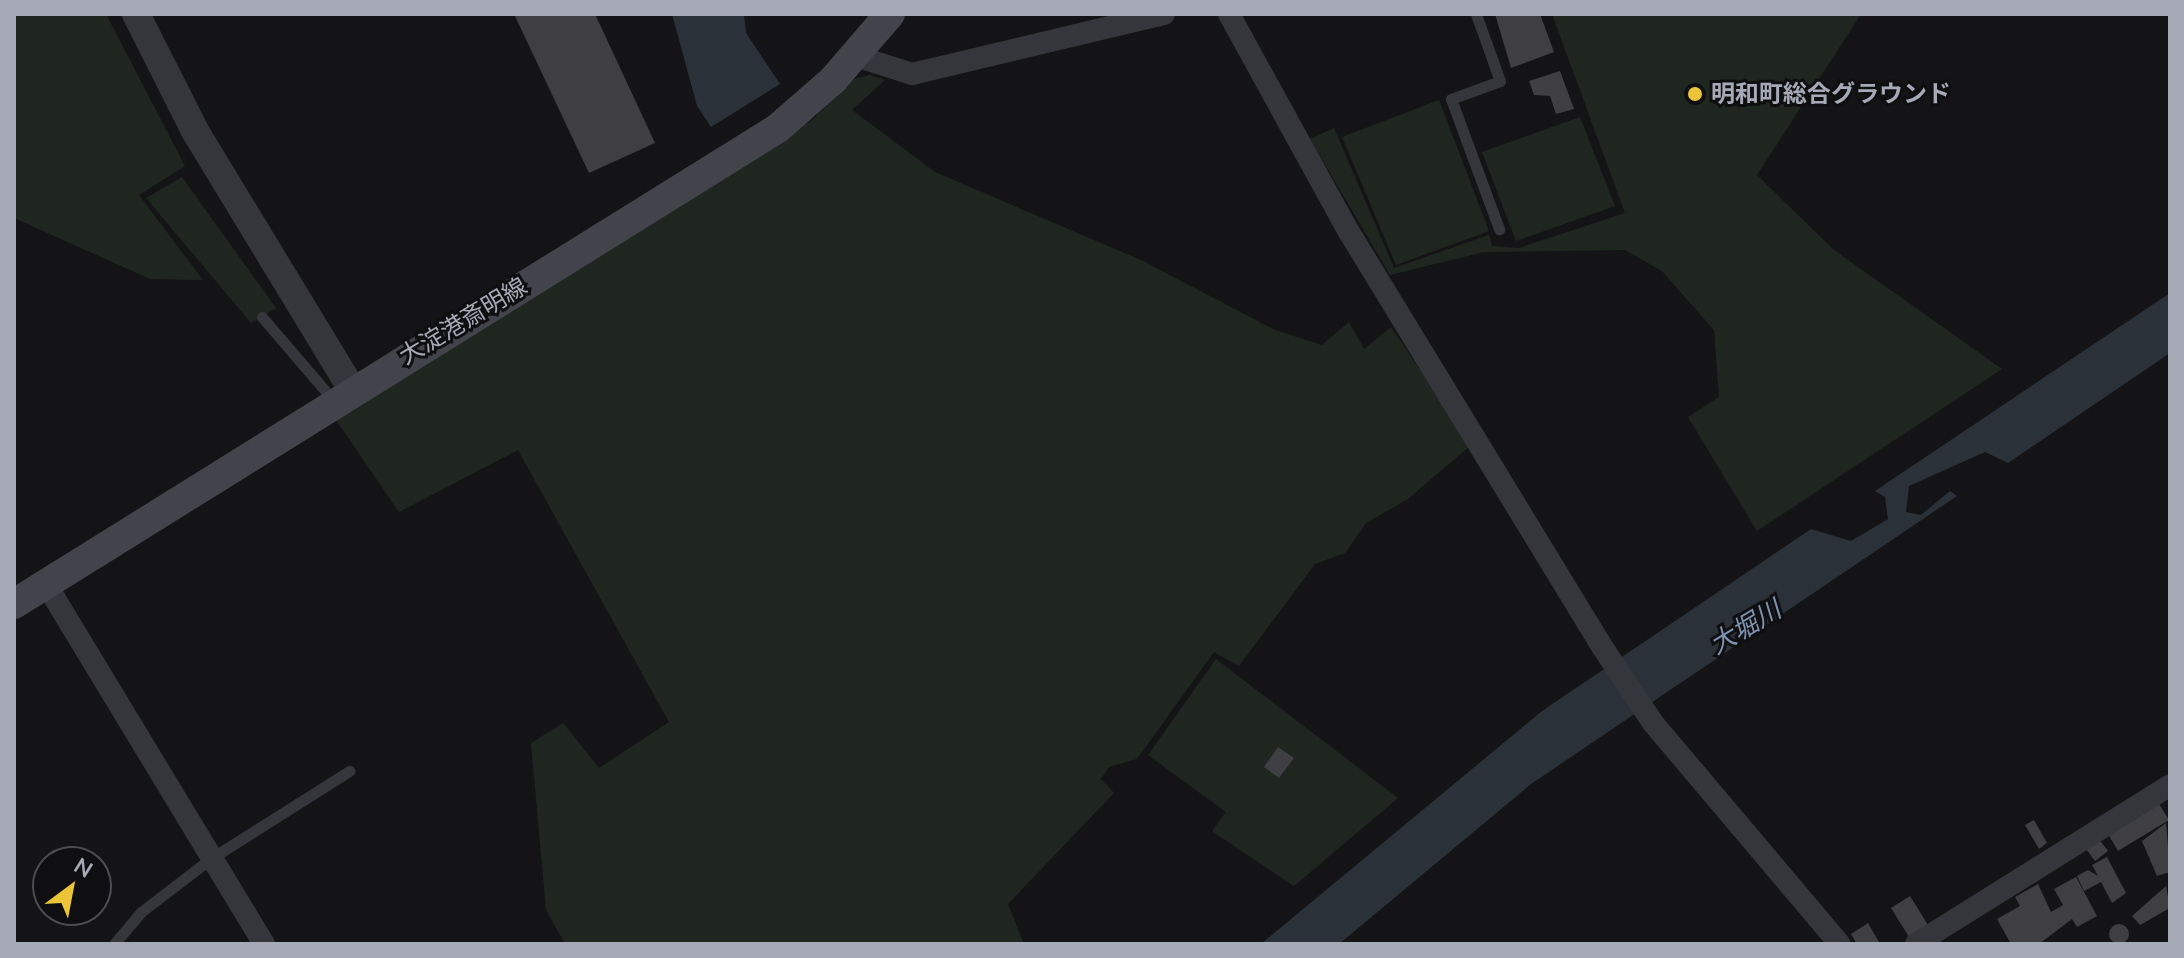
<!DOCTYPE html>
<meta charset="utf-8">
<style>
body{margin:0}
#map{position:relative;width:2184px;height:958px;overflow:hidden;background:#141416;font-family:Mulish,"Noto Sans JP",sans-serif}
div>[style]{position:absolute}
.green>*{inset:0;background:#1f2620}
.water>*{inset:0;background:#2b3139}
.building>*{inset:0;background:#3f3e43}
.round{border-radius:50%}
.service>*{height:11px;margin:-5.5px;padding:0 5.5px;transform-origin:5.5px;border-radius:5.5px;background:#35363b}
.minor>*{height:22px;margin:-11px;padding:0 11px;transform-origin:11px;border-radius:11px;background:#35363b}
.tertiary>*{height:28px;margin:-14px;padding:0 14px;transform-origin:14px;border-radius:14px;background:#35363b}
.secondary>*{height:30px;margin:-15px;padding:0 15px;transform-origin:15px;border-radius:15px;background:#43444b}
.dots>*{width:22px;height:22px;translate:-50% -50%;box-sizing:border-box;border:4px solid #0f0f11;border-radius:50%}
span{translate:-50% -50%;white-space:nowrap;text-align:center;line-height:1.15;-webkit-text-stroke:6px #0f0f11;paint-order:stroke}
.poi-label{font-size:24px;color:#a6a9b6;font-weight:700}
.left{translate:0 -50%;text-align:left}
.street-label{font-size:24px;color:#a6a9b6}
.water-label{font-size:26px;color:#7e93b0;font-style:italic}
.frame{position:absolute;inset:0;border:16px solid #a6a9b6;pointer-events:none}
.north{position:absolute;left:32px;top:846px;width:80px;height:80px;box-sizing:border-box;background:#0f0f11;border:2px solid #4b4d53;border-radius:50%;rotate:32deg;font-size:22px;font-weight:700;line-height:32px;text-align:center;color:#a6a9b6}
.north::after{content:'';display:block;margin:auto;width:28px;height:36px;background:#ebc537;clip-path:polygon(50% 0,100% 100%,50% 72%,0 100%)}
</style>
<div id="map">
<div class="green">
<div style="clip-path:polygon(14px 14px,106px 14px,185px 166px,139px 195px,203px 280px,150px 279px,14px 218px)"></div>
<div style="clip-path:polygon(1552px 14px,1861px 14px,1757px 175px,1834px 250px,2002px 369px,1757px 531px,1688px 417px,1719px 397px,1714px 330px,1662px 271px,1625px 250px,1484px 252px,1390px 275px,1310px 139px,1334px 128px,1394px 268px,1489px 235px,1492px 246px,1519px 248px,1625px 213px)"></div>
<div style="clip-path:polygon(870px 75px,885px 80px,852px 110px,935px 172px,1143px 261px,1275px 330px,1322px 345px,1349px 322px,1364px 349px,1391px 327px,1471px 445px,1408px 499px,1366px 523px,1345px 553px,1315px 564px,1239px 666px,1214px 652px,1137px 759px,1109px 767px,1101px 779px,1114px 793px,1008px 904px,1024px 944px,565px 944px,546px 910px,531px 743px,563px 723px,599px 768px,669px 722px,518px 450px,399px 512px,334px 417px,812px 120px,854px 79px)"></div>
<div style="clip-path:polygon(1439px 100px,1489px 231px,1396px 265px,1342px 137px)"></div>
<div style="clip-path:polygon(1580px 117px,1615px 206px,1516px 241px,1482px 152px)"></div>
<div style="clip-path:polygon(182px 177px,276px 308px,251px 323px,146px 198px)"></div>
<div style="clip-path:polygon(1216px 659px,1398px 798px,1294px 886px,1212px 831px,1226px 812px,1148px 755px)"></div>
</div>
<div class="water">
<div style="clip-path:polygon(672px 14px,744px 14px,746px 33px,780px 84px,711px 127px,697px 106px)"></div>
<div style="clip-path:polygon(2170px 293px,2170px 353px,2008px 463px,1985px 452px,1909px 486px,1906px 512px,1921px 515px,1950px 491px,1957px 496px,1531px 784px,1339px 944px,1261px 944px,1542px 711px,1811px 529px,1851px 541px,1888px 519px,1885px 497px,1875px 491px)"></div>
</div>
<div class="building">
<div style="clip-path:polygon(514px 14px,595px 14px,655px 143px,589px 173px)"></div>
<div style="clip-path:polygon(1495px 14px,1540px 14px,1554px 52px,1511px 68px)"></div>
<div style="clip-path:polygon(1560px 71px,1574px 109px,1556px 114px,1550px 96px,1534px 95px,1529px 81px)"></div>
<div style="clip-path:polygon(1278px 747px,1294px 758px,1279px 778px,1264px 767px)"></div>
<div style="clip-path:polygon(2158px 802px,2169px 820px,2118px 851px,2108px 834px)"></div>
<div style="clip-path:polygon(2034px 820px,2047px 843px,2039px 849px,2025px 825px)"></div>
<div style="clip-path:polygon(2166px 823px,2170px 872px,2157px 876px,2142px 841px)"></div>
<div style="clip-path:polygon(2099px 839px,2108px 851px,2095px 861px,2086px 849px)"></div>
<div style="clip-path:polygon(2107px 857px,2126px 893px,2112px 903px,2101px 882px,2084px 891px,2077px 876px,2088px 870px,2098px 876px,2092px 865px)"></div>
<div style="clip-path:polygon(2076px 877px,2097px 916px,2077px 927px,2072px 919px,2039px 944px,2011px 944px,1997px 919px,2020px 906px,2015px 897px,2038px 884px,2051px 912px,2063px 905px,2054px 889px)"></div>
<div style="clip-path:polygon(2166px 886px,2170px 908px,2140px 925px,2132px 916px)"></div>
<div style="clip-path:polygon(1910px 896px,1928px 925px,1909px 937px,1891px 908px)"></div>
<div style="clip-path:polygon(1868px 923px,1880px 944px,1857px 944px,1851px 934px)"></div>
<div class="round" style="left:2109px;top:924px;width:20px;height:20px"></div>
</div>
<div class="service">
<div style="left:1476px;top:14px;width:71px;rotate:70.3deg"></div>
<div style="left:1500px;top:81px;width:52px;rotate:159.8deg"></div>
<div style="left:1451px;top:99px;width:139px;rotate:69.7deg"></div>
<div style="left:262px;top:317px;width:111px;rotate:49.4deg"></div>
<div style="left:114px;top:944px;width:42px;rotate:-49.8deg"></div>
<div style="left:141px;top:912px;width:87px;rotate:-37.5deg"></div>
<div style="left:210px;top:859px;width:165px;rotate:-32.3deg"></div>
</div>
<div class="minor">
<div style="left:1229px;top:14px;width:249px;rotate:61.2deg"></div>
<div style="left:1349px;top:232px;width:487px;rotate:58.6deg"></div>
<div style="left:1603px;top:648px;width:90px;rotate:56.3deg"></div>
<div style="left:1653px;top:723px;width:289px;rotate:49.8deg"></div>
<div style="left:856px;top:56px;width:59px;rotate:17.8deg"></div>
<div style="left:912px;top:74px;width:259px;rotate:-13.4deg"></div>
<div style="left:46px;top:584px;width:421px;rotate:58.8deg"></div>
<div style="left:1916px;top:944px;width:300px;rotate:-32deg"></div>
</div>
<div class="tertiary">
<div style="left:136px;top:14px;width:131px;rotate:63.2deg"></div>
<div style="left:195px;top:131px;width:301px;rotate:58.7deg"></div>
</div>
<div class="secondary">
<div style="left:14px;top:604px;width:900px;rotate:-31.92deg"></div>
<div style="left:778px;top:128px;width:73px;rotate:-41.1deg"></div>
<div style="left:833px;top:80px;width:87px;rotate:-49.2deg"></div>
</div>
<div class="dots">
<div style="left:1695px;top:94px;background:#ebc537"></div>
</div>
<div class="poi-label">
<span class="left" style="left:1711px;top:94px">明和町総合グラウンド</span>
</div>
<div class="street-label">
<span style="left:463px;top:321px;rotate:-31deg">大淀港斎明線</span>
</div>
<div class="water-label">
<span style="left:1745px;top:627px;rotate:-31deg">大堀川</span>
</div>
<div class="frame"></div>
<div class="north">N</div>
</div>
